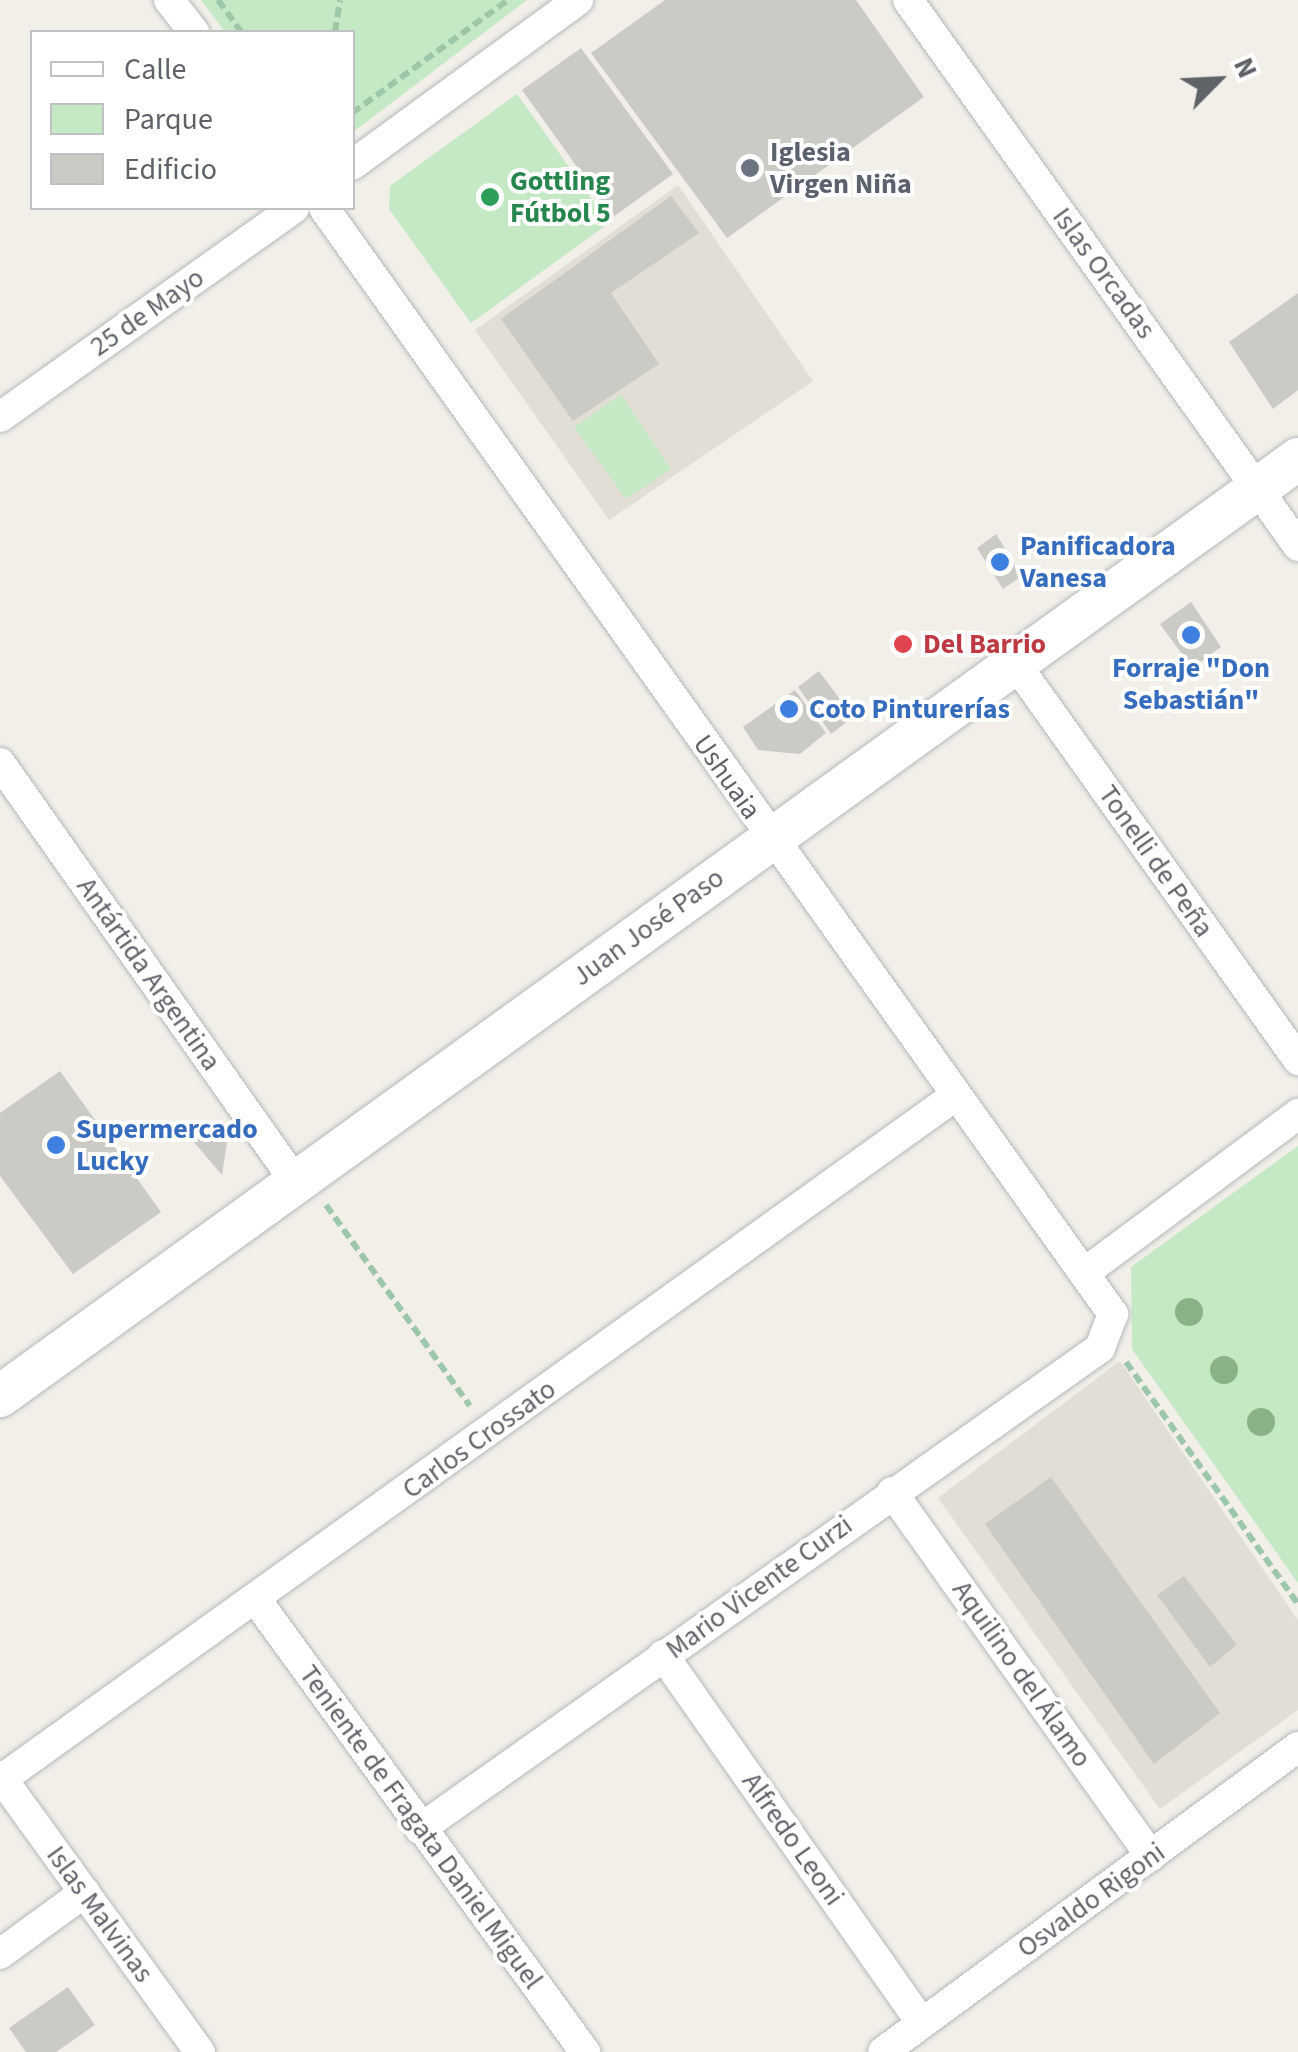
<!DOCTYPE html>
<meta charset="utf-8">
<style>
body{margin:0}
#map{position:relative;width:1298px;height:2052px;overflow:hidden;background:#f1efe8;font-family:"Source Sans 3",sans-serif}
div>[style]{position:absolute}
.education>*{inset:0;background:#e1ded6}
.green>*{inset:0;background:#c5e8c5}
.building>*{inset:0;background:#cccac5}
.path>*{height:6px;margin-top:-3px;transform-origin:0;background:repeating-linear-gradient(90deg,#9cc7a9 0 10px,transparent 0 15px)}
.roads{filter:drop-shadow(0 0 2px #b5b8bc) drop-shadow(0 0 2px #b5b8bc)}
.minor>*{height:30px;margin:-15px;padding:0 15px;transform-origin:15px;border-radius:15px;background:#fff}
.secondary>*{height:42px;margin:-21px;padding:0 21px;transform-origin:21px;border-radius:21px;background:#fff}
.trees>*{width:28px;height:28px;margin:-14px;border-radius:50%;background:#89b387}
.dots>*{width:28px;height:28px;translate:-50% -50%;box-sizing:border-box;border:5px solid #fff;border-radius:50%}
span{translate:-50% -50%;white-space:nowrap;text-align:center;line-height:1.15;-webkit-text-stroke:8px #fff;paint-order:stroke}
.worship-label{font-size:28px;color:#5b616d;font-weight:700}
.left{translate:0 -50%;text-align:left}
.leisure-label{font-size:28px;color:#27864d;font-weight:700}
.street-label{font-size:28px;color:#5f6368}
.shop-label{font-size:28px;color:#366cbe;font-weight:700}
.health-label{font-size:28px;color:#be3a42;font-weight:700}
.legend{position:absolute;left:30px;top:30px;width:325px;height:180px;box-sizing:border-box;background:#fff;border:2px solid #bfc1c3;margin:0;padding:12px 18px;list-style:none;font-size:30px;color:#5f6368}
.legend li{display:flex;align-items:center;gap:20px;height:50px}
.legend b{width:50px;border:2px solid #bfc1c3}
.north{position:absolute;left:1168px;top:30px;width:100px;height:100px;-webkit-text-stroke:8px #fff;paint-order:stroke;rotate:66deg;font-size:28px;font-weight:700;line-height:40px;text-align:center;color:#5f6368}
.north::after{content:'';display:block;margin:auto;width:35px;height:45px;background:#5f6368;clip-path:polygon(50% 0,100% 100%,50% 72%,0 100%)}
</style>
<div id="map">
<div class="education">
<div style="clip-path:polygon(678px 185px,813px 381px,609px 520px,475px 330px)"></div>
<div style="clip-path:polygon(1120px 1361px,1298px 1620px,1298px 1710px,1160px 1809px,938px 1498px)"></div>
</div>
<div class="green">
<div style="clip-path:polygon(201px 0,527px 0,353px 132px,352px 32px,225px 32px)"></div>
<div style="clip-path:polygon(517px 94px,609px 223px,471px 323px,389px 209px,390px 186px)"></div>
<div style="clip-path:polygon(621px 395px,671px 469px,626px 499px,574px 427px)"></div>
<div style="clip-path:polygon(1298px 1146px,1298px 1583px,1132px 1349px,1131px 1267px)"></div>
</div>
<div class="building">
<div style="clip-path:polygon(665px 0,856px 0,924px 97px,727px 238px,591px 53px)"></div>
<div style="clip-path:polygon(581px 48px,673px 174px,613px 217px,522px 90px)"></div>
<div style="clip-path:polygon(671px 196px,699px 233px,611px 293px,659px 364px,573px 421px,501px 319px)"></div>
<div style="clip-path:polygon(1298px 293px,1298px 390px,1273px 409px,1229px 342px)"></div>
<div style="clip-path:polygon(996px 534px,1022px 576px,1003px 589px,977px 548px)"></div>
<div style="clip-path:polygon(1191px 602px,1221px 647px,1192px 668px,1160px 624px)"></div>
<div style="clip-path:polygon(819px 671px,853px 717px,831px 734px,798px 687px)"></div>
<div style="clip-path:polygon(795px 690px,826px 733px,800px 754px,758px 750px,743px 727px)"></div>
<div style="clip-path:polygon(60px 1071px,161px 1212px,73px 1274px,0 1176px,0 1113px)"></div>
<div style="clip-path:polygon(214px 1124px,227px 1142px,222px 1175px,192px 1140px)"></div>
<div style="clip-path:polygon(1051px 1477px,1220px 1713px,1154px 1764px,985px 1524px)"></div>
<div style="clip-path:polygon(1184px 1576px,1237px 1645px,1210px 1667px,1157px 1595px)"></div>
<div style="clip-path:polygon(68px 1987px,95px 2025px,56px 2052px,26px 2052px,9px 2028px)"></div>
</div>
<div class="path">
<div style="left:218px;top:0;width:39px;rotate:54deg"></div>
<div style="left:335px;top:32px;width:32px;rotate:-81deg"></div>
<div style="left:352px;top:113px;width:193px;rotate:-35.9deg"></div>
<div style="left:326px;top:1205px;width:247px;rotate:54.4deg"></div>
<div style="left:1126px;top:1362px;width:297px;rotate:54.6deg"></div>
</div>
<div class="roads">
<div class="minor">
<div style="left:169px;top:0;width:41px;rotate:52deg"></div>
<div style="left:908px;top:0;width:671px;rotate:54.46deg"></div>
<div style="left:352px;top:165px;width:280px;rotate:-36.1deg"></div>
<div style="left:324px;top:208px;width:1359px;rotate:54.5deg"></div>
<div style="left:1113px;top:1314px;width:36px;rotate:111deg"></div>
<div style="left:1100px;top:1348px;width:833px;rotate:144.73deg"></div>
<div style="left:0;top:417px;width:361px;rotate:-35.4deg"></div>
<div style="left:1015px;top:663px;width:488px;rotate:54.5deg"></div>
<div style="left:0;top:763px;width:515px;rotate:54.8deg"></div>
<div style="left:1084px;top:1273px;width:267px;rotate:-36.6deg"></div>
<div style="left:892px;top:1492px;width:447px;rotate:54.6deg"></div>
<div style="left:257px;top:1601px;width:558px;rotate:53.97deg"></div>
<div style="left:663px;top:1655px;width:450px;rotate:54.9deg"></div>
<div style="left:0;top:1776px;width:341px;rotate:54.1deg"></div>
<div style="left:2px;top:1779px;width:1172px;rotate:-35.63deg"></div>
<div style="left:0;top:1954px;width:105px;rotate:-36.1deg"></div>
<div style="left:883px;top:2052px;width:515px;rotate:-36.31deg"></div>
</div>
<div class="secondary">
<div style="left:0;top:1396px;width:1601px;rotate:-35.82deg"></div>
</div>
</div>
<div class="trees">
<div style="left:1189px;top:1312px"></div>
<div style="left:1224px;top:1370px"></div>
<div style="left:1261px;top:1422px"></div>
</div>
<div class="dots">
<div style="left:750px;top:168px;background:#6b7280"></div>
<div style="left:490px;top:197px;background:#2e9e5b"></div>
<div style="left:1000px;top:562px;background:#3f7fe0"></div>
<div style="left:1191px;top:635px;background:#3f7fe0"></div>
<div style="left:903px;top:644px;background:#e0444e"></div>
<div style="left:789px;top:709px;background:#3f7fe0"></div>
<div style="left:56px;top:1145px;background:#3f7fe0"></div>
</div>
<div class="worship-label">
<span class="left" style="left:770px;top:168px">Iglesia<br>Virgen Niña</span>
</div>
<div class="leisure-label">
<span class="left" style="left:510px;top:197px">Gottling<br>Fútbol 5</span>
</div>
<div class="street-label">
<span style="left:1104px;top:273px;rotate:54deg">Islas Orcadas</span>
<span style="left:147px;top:312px;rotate:-35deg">25 de Mayo</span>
<span style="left:727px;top:777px;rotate:55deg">Ushuaia</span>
<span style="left:1156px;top:861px;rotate:55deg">Tonelli de Peña</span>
<span style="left:648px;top:927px;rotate:-36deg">Juan José Paso</span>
<span style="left:149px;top:974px;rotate:55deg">Antártida Argentina</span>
<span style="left:479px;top:1439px;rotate:-36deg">Carlos Crossato</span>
<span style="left:759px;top:1587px;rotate:-36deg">Mario Vicente Curzi</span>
<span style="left:1022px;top:1674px;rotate:55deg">Aquilino del Álamo</span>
<span style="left:421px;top:1827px;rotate:54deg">Teniente de Fragata Daniel Miguel</span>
<span style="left:793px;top:1839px;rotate:55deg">Alfredo Leoni</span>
<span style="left:1091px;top:1900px;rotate:-36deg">Osvaldo Rigoni</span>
<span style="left:100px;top:1914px;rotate:54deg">Islas Malvinas</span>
</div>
<div class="shop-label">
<span class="left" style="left:1020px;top:562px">Panificadora<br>Vanesa</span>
<span style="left:1191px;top:684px">Forraje "Don<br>Sebastián"</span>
<span class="left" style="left:809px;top:709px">Coto Pinturerías</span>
<span class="left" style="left:76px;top:1145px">Supermercado<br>Lucky</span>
</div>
<div class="health-label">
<span class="left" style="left:923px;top:644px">Del Barrio</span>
</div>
<ul class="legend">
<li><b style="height:12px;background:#fff"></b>Calle</li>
<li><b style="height:28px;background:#c5e8c5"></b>Parque</li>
<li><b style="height:28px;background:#cccac5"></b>Edificio</li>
</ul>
<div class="north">N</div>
</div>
